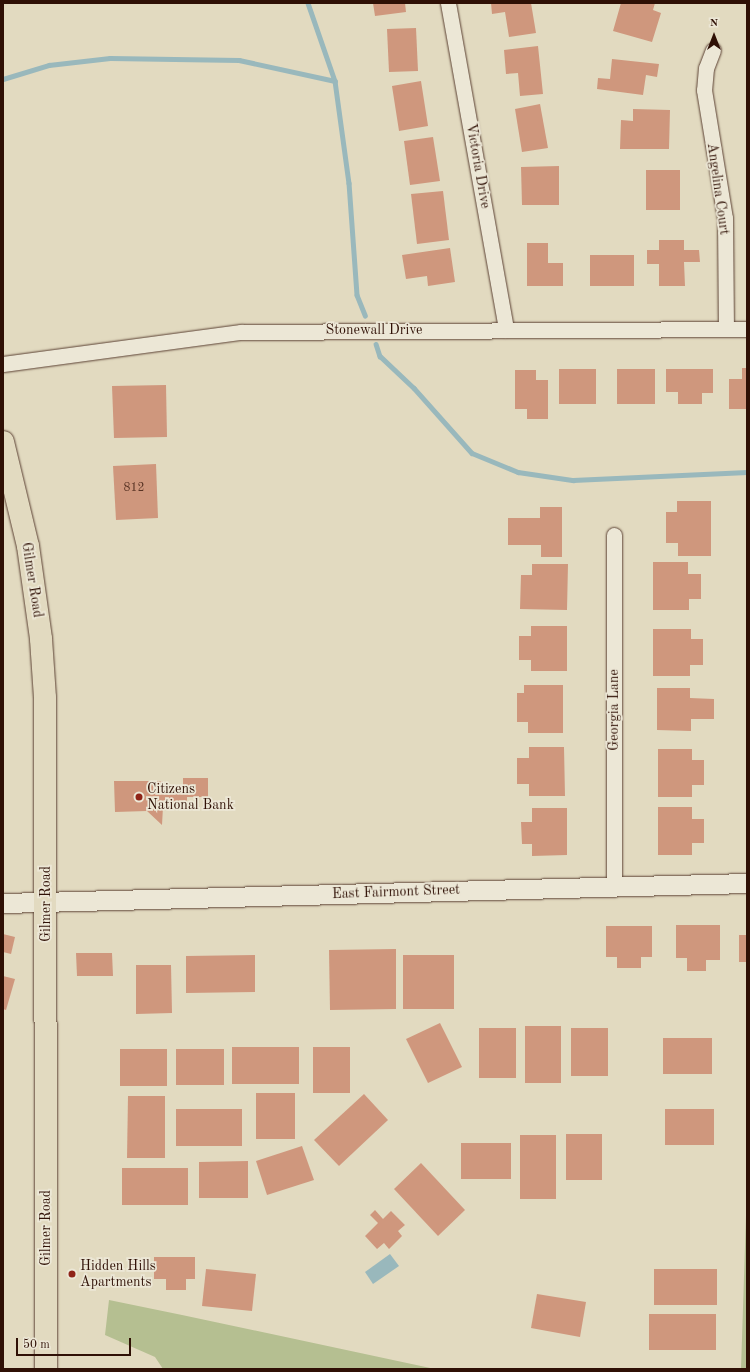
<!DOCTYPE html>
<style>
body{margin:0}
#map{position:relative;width:750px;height:1372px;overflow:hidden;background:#e2dac0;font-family:"Old Standard TT",serif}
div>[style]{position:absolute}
.green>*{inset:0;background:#b5bf91}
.water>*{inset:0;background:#99b8bc}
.stream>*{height:4.5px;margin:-2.25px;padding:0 2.25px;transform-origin:2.25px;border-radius:2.25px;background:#99b8bc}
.building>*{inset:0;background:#cf977d}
.roads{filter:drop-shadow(0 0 1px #5c4234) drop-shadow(0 0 1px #5c4234)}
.minor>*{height:15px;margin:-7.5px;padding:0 7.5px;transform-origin:7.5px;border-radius:7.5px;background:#ece7d6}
.tertiary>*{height:19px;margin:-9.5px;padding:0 9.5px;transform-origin:9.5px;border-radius:9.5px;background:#ece7d6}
.primary>*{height:22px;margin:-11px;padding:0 11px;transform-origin:11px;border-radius:11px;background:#e2dac0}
.dots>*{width:11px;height:11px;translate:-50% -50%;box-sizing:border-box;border:2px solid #ece7d6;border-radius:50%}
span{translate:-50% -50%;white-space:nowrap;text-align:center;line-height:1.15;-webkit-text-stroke:3.5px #ece7d6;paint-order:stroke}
.number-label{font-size:12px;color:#573223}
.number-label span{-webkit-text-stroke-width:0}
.street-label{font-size:14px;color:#2f1005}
.poi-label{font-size:14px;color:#2f1005}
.left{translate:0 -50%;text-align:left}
.frame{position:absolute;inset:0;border:4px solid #2f1005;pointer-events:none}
.north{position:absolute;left:694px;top:16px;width:40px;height:40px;-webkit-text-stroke:3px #ece7d6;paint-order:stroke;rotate:0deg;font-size:11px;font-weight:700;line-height:16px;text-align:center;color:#2f1005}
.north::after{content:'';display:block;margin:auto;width:14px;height:18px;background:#2f1005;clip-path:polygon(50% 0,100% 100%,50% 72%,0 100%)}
.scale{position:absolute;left:16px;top:1338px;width:115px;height:18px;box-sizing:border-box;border:2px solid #2f1005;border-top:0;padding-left:5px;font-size:12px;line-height:14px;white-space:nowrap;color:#2f1005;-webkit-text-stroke:3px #ece7d6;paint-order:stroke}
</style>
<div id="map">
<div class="green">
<div style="clip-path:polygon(747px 1185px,747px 1369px,741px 1369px)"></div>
<div style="clip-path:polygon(109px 1300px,182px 1315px,435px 1369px,163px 1369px,155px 1357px,105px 1335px)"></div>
</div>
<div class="water">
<div style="clip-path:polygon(390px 1254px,399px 1266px,373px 1284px,365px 1272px)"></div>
</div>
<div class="stream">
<div style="left:308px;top:3px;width:83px;rotate:70.9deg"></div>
<div style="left:335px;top:81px;width:103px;rotate:82.2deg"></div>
<div style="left:349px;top:183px;width:112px;rotate:85.9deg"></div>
<div style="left:357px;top:295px;width:22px;rotate:68deg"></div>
<div style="left:3px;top:79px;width:48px;rotate:-16.9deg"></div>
<div style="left:49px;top:65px;width:61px;rotate:-6.5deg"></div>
<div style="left:110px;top:58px;width:129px;rotate:0.9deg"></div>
<div style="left:239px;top:60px;width:98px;rotate:12.3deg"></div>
<div style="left:376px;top:344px;width:13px;rotate:72deg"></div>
<div style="left:380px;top:356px;width:47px;rotate:43.3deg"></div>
<div style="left:414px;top:388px;width:87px;rotate:48.3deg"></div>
<div style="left:472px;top:453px;width:50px;rotate:22.4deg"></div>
<div style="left:518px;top:472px;width:56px;rotate:8.3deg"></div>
<div style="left:573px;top:480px;width:174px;rotate:-2.6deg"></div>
</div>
<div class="building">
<div style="clip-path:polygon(373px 3px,405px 3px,406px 12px,375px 16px)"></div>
<div style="clip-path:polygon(491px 3px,531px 3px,536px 33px,509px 37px,505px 12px,492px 14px)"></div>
<div style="clip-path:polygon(621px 3px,655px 3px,653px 10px,661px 13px,652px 42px,613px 31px)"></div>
<div style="clip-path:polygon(416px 28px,418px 71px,389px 72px,387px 29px)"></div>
<div style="clip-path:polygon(538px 46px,543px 94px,520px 96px,518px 73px,506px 74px,504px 50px)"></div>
<div style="clip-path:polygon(612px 59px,659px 64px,657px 77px,646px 75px,643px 95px,597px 89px,598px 78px,610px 79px)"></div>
<div style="clip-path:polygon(421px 81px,428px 126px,399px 131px,392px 86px)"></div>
<div style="clip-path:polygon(540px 104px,548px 148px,522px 152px,515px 109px)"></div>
<div style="clip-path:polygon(633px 109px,670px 110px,669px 149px,620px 149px,621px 120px,633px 121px)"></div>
<div style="clip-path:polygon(433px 137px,440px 181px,410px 185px,404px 141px)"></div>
<div style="clip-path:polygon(559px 166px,559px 205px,522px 205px,521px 167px)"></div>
<div style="clip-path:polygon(646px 170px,680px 170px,680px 210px,646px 210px)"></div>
<div style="clip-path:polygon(443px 191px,449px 240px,417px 244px,411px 194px)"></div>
<div style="clip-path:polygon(659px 240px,684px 240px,684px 250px,699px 250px,700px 262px,684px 262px,685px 286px,659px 286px,659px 264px,647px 264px,647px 250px,659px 250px)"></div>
<div style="clip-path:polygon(527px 243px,548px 243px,548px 263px,563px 263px,563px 286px,527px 286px)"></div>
<div style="clip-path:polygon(450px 248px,455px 282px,428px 286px,427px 276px,406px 279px,402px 255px)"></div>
<div style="clip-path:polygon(590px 255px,634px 255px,634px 286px,590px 286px)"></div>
<div style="clip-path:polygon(742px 368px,747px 368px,747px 409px,729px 409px,729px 379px,742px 379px)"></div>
<div style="clip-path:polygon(559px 369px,596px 369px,596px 404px,559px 404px)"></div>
<div style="clip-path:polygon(617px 369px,655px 369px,655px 404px,617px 404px)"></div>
<div style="clip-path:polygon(666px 369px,713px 369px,713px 393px,702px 393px,702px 404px,678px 404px,678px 392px,666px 392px)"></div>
<div style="clip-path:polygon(515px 370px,536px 370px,536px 380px,548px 380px,548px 419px,527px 419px,527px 409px,515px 409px)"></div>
<div style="clip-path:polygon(166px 385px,167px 437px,114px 438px,112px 386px)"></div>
<div style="clip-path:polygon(156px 464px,158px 518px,116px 520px,113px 466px)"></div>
<div style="clip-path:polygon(677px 501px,711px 501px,711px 556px,678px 556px,678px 543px,666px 543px,666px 512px,677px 512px)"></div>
<div style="clip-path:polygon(540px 507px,562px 507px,562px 557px,541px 557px,541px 545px,508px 545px,508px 518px,540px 518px)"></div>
<div style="clip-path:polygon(653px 562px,688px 562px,688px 574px,701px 574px,701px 599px,689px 599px,689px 610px,653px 610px)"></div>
<div style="clip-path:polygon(532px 564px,568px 564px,567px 610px,520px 609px,521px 575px,532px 575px)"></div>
<div style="clip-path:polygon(531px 626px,567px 626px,567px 671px,531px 671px,531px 660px,519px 660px,519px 636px,531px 636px)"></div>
<div style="clip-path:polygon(653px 629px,691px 629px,691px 639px,703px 639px,703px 665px,690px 665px,690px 676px,653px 676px)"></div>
<div style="clip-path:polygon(524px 685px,563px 685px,563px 733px,528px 733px,528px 722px,517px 722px,517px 693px,524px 693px)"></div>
<div style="clip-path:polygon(657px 688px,690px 688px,690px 698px,714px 699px,714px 719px,691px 719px,691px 731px,657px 730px)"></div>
<div style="clip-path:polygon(529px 747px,564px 747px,565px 796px,529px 796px,529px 784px,517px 784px,517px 758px,529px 758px)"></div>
<div style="clip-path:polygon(658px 749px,692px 749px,692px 760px,704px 760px,704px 785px,692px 785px,692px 797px,658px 797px)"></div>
<div style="clip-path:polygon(183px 778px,208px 778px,208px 797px,187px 797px,187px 807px,163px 807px,162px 825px,147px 811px,115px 812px,114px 781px,163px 781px,163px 787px,183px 787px)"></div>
<div style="clip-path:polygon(658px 807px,692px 807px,692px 819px,704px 819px,704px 843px,692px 843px,692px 855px,658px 855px)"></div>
<div style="clip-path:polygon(532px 808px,567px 808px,567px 855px,532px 856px,532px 844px,522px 844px,521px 822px,532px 822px)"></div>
<div style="clip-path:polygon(676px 925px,720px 925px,720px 960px,706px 960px,706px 971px,687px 971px,687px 958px,676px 958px)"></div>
<div style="clip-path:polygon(606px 926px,652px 926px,652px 957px,641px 957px,641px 968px,617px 968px,617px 957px,606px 957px)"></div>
<div style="clip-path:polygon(3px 934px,15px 937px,11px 954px,3px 952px)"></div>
<div style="clip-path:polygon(739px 935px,747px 935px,747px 962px,739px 962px)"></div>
<div style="clip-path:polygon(396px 949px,396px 1009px,330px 1010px,329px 950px)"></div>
<div style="clip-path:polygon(76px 953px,112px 953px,113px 976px,77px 976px)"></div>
<div style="clip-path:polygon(255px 955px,255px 992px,186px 993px,186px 956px)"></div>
<div style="clip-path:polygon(403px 955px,454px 955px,454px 1009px,403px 1009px)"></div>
<div style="clip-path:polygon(136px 965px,171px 965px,172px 1013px,136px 1014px)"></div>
<div style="clip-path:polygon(3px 976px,15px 979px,6px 1010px,3px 1009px)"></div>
<div style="clip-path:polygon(440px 1023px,462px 1067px,428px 1083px,406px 1039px)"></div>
<div style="clip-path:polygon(525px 1026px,561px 1026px,561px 1083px,525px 1083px)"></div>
<div style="clip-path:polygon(479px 1028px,516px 1028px,516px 1078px,479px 1078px)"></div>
<div style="clip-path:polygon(571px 1028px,608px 1028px,608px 1076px,571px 1076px)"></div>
<div style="clip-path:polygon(663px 1038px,712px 1038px,712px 1074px,663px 1074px)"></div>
<div style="clip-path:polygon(232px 1047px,299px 1047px,299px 1084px,232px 1084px)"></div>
<div style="clip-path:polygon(313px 1047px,350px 1047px,350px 1093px,313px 1093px)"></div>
<div style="clip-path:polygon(120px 1049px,167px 1049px,167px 1086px,120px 1086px)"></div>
<div style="clip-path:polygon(176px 1049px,224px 1049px,224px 1085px,176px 1085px)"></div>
<div style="clip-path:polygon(256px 1093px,295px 1093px,295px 1139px,256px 1139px)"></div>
<div style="clip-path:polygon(364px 1094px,388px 1120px,339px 1166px,314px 1140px)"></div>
<div style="clip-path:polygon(128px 1096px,165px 1096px,165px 1158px,127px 1158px)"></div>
<div style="clip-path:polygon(176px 1109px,242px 1109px,242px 1146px,176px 1146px)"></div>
<div style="clip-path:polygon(665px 1109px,714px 1109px,714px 1145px,665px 1145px)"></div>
<div style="clip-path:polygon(566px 1134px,602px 1134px,602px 1180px,566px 1180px)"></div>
<div style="clip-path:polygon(520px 1135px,556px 1135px,556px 1199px,520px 1199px)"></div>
<div style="clip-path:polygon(461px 1143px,511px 1143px,511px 1179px,461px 1179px)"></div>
<div style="clip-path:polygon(302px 1146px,314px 1180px,267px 1195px,256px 1161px)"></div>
<div style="clip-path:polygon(248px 1161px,248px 1198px,199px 1198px,199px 1162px)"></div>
<div style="clip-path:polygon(421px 1163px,465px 1210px,438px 1236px,394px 1189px)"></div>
<div style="clip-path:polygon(122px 1168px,188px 1168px,188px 1205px,122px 1205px)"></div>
<div style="clip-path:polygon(375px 1210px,383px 1219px,391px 1211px,405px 1225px,398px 1231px,402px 1236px,389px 1249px,384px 1243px,377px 1249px,365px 1236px,378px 1223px,370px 1215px)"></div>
<div style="clip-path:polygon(154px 1257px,195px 1257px,195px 1279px,186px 1279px,186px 1290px,166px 1290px,166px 1279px,154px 1279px)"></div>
<div style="clip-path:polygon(206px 1269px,256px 1274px,252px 1311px,202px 1306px)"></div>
<div style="clip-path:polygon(654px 1269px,717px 1269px,717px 1305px,654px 1305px)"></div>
<div style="clip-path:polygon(537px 1294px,586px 1302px,580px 1337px,531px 1328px)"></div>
<div style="clip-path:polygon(649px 1314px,716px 1314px,716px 1350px,649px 1350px)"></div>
</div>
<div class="roads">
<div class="minor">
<div style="left:448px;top:3px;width:332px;rotate:79.9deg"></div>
<div style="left:713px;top:50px;width:19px;rotate:111deg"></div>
<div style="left:706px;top:68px;width:22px;rotate:95deg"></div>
<div style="left:704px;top:90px;width:130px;rotate:80.7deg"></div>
<div style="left:725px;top:218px;width:111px;rotate:89.5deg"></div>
<div style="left:3px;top:364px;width:240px;rotate:-7.7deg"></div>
<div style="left:241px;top:332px;width:506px;rotate:-0.34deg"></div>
<div style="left:614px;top:886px;width:351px;rotate:-90deg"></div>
</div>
<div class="tertiary">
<div style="left:3px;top:903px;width:744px;rotate:-1.54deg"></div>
</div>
<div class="primary">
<div style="left:3px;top:442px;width:107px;rotate:76.5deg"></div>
<div style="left:28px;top:546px;width:94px;rotate:82deg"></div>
<div style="left:41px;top:639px;width:59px;rotate:86.1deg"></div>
<div style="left:45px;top:698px;width:671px;rotate:89.91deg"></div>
</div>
</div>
<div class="dots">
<div style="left:139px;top:797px;background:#8f2418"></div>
<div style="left:72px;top:1274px;background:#8f2418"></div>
</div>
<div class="number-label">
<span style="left:134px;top:489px">812</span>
</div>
<div class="street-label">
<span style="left:478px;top:166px;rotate:80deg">Victoria Drive</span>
<span style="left:718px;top:189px;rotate:82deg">Angelina Court</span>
<span style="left:374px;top:330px">Stonewall Drive</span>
<span style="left:32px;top:580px;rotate:81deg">Gilmer Road</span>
<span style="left:614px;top:710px;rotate:-90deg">Georgia Lane</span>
<span style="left:396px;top:892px;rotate:-2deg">East Fairmont Street</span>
<span style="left:46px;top:904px;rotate:-90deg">Gilmer Road</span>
<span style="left:46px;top:1228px;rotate:-90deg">Gilmer Road</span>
</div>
<div class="poi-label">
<span class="left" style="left:147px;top:797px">Citizens<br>National Bank</span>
<span class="left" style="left:80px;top:1274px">Hidden Hills<br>Apartments</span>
</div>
<div class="frame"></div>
<div class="north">N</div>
<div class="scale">50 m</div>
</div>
